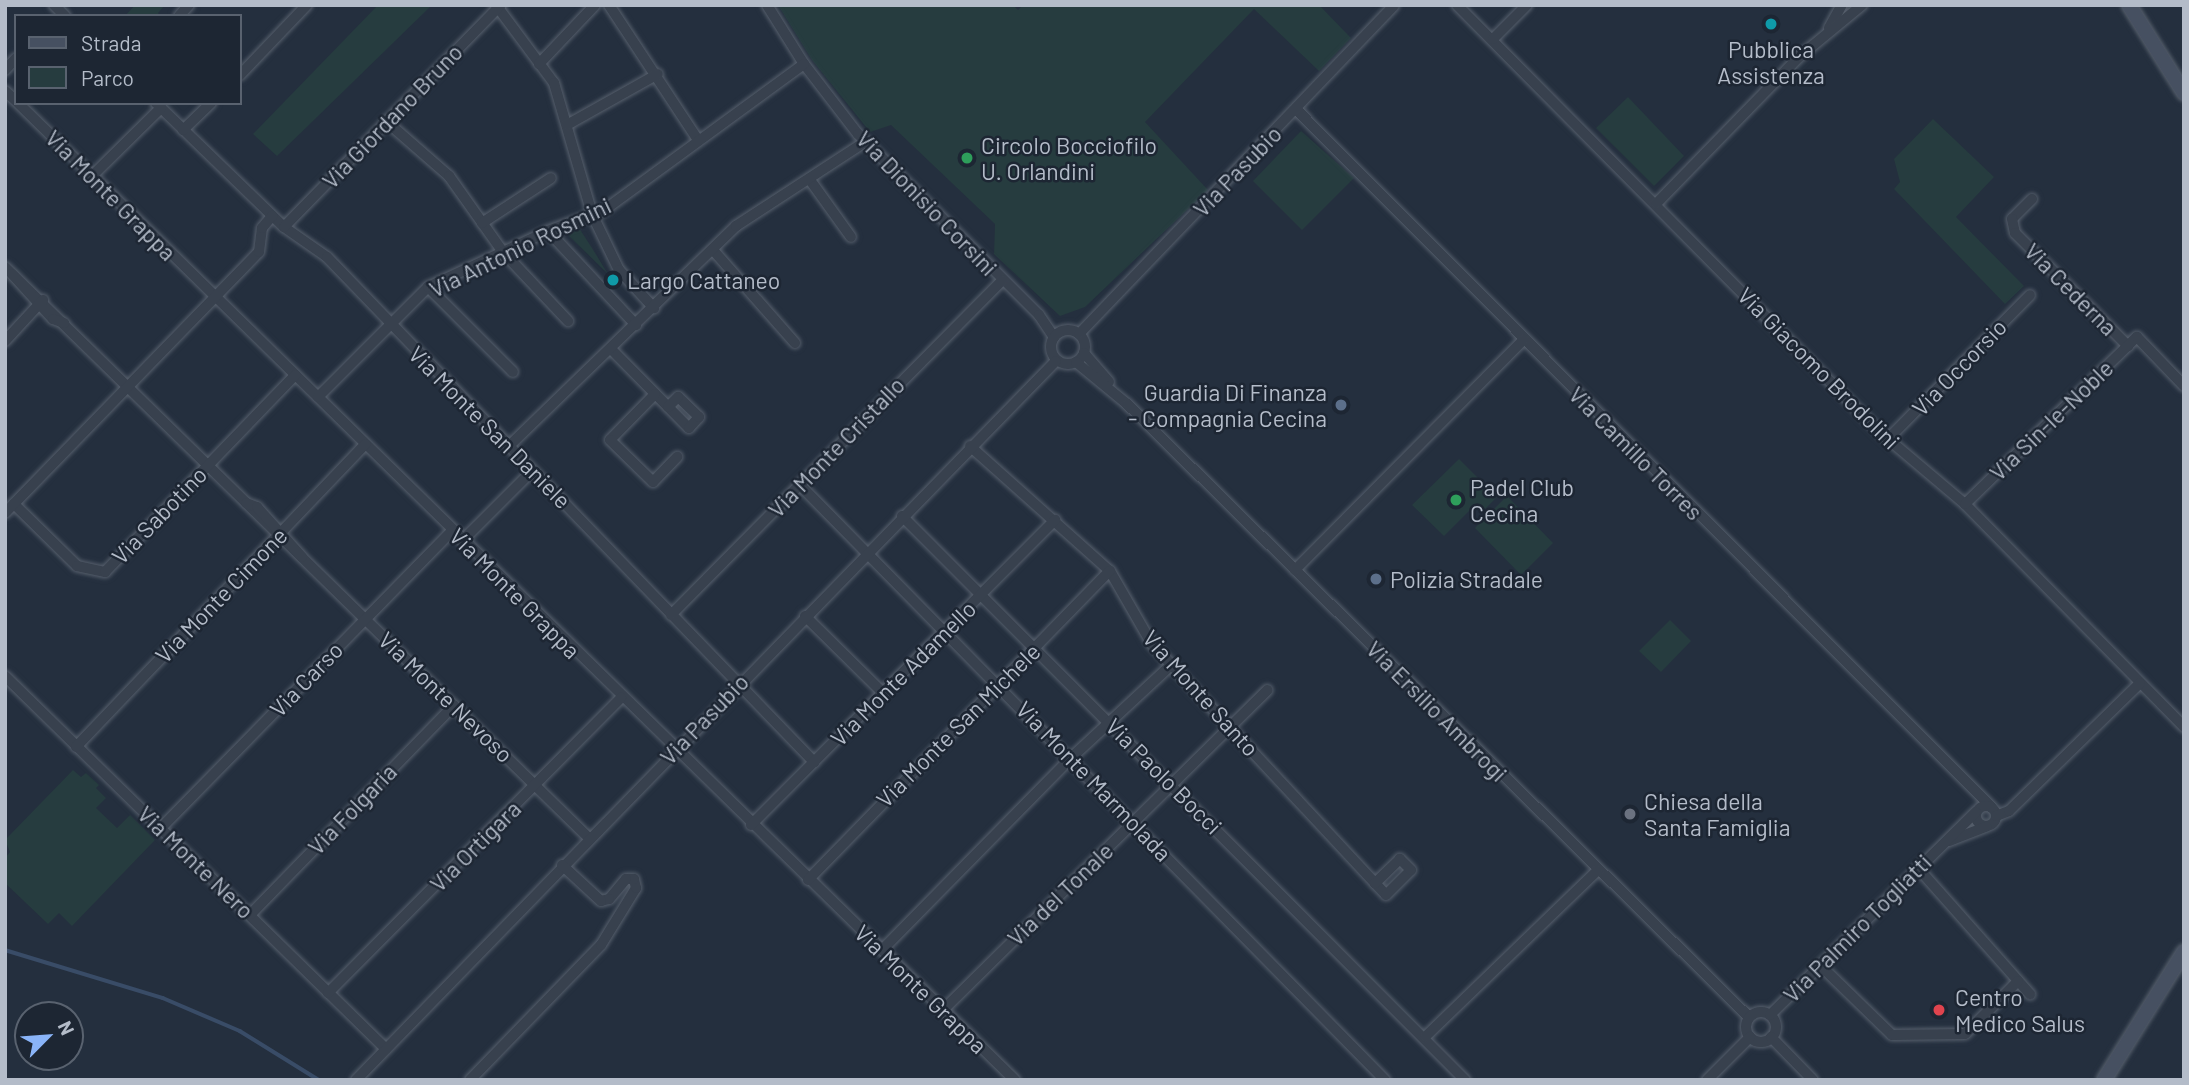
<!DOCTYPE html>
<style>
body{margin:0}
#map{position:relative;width:2189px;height:1085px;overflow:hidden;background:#242f3e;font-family:Barlow,sans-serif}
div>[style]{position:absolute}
.green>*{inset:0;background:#263c3f}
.stream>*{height:3.5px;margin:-1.75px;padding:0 1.75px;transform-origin:1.75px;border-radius:1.75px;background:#394c67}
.roads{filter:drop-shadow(0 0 2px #565f6c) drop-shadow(0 0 2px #565f6c)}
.street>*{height:10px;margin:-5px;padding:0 5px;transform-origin:5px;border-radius:5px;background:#38414e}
.street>.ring{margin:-5px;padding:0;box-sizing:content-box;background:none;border:10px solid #38414e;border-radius:50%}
.secondary>*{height:14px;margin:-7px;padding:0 7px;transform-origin:7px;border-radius:7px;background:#465061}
.dots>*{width:19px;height:19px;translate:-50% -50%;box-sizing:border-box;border:4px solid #1d2633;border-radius:50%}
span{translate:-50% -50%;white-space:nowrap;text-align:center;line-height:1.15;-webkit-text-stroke:5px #1d2633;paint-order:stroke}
.poi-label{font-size:23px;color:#b4bcc9}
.left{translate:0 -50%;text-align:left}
.right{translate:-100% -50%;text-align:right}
.street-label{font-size:23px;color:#b4bcc9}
.frame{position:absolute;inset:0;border:7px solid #b4bcc9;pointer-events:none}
.legend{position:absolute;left:14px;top:14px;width:228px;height:91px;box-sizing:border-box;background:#1d2633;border:2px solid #59626f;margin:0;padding:9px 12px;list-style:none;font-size:21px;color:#b4bcc9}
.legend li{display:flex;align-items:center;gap:14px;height:35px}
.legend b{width:35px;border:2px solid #59626f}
.north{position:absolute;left:14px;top:1001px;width:70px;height:70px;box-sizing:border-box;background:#1d2633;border:2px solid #59626f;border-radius:50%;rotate:65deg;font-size:19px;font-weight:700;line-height:28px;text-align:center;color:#b4bcc9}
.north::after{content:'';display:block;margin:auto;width:24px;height:32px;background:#8ab4f8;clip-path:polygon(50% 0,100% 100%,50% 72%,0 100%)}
</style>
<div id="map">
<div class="green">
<div style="clip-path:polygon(135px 5px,165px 5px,158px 13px,161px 16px,125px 16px)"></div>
<div style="clip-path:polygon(378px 5px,432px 5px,277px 156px,253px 134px)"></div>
<div style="clip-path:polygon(778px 5px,1013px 5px,1018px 10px,1023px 5px,1319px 5px,1351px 38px,1319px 71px,1254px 9px,1145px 122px,1208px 190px,1085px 307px,1060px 316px,994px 254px,995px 224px,891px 125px,870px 132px,812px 60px)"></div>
<div style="clip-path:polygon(1628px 97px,1684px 156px,1654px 186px,1596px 128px)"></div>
<div style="clip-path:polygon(1933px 119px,1994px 177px,1956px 217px,2024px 286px,2005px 304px,1894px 189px,1900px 182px,1894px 159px)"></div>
<div style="clip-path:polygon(1301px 131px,1354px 178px,1302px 230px,1253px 181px)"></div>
<div style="clip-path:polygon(579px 228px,592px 248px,608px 274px,568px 235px)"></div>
<div style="clip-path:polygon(1459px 459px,1497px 497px,1485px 509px,1477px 503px,1444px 536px,1412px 505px)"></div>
<div style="clip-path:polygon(1507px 496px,1553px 543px,1521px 575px,1475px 528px)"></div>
<div style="clip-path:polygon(1670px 620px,1691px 641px,1661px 672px,1639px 651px)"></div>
<div style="clip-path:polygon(73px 770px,81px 777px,86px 773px,99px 785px,96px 788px,106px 798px,96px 808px,117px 828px,130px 815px,155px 840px,72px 926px,59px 913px,48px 924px,5px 883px,5px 858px,10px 852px,5px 840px)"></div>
</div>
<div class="stream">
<div style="left:5px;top:950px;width:165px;rotate:16.9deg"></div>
<div style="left:163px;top:998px;width:84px;rotate:23.2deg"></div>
<div style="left:240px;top:1031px;width:93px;rotate:31.8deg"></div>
</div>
<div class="roads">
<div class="street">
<div style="left:54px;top:5px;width:16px;rotate:45deg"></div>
<div style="left:496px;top:5px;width:97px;rotate:53.4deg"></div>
<div style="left:554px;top:83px;width:136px;rotate:73.8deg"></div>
<div style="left:592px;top:214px;width:62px;rotate:64.3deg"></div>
<div style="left:619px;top:270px;width:52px;rotate:47.4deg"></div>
<div style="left:609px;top:5px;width:162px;rotate:56.6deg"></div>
<div style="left:767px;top:5px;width:70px;rotate:57.9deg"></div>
<div style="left:804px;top:64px;width:88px;rotate:52.4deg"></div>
<div style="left:858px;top:134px;width:256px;rotate:45deg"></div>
<div style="left:1039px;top:315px;width:27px;rotate:56deg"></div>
<div style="left:1457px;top:5px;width:602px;rotate:45.27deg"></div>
<div style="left:1881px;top:433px;width:110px;rotate:40.2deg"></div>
<div style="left:1965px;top:504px;width:313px;rotate:45.5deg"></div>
<div style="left:179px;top:16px;width:15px;rotate:-48deg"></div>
<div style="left:1829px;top:28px;width:26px;rotate:-61deg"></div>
<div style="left:1493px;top:39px;width:48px;rotate:-45deg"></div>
<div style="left:539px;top:64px;width:81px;rotate:-46.5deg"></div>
<div style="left:5px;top:70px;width:16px;rotate:-47deg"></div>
<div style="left:240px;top:75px;width:97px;rotate:-46.3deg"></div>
<div style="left:5px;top:91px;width:15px;rotate:42deg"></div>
<div style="left:18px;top:103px;width:1396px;rotate:44.42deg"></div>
<div style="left:156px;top:103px;width:178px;rotate:44.1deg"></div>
<div style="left:284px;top:227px;width:52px;rotate:34.9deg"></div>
<div style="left:327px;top:257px;width:702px;rotate:46.04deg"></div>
<div style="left:1296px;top:109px;width:985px;rotate:45.12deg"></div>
<div style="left:386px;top:121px;width:84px;rotate:41.1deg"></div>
<div style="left:449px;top:176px;width:93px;rotate:54.6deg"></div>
<div style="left:503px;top:252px;width:95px;rotate:46.7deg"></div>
<div style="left:567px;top:125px;width:104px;rotate:-29.3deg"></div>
<div style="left:183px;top:130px;width:39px;rotate:-44deg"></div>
<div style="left:92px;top:176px;width:97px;rotate:-44.6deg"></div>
<div style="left:810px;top:180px;width:70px;rotate:54.3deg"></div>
<div style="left:2032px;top:199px;width:28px;rotate:135deg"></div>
<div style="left:2012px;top:219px;width:14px;rotate:78deg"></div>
<div style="left:2015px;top:233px;width:160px;rotate:45deg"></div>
<div style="left:1656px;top:204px;width:205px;rotate:-45.8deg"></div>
<div style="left:1799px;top:57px;width:82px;rotate:-39.5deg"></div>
<div style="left:482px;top:223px;width:82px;rotate:-33.1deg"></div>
<div style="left:284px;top:227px;width:310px;rotate:-45.7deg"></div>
<div style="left:548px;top:231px;width:129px;rotate:46.9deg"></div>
<div style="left:713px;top:250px;width:124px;rotate:48.6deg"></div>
<div style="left:5px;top:267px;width:817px;rotate:44.36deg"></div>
<div style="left:12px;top:274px;width:61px;rotate:47.7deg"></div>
<div style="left:53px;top:319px;width:12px;rotate:20deg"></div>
<div style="left:428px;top:287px;width:120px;rotate:45deg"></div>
<div class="ring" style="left:1051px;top:330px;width:24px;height:24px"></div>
<div style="left:1079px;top:334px;width:455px;rotate:-46.2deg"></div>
<div style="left:5px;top:341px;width:56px;rotate:-47.2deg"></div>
<div style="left:611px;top:349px;width:111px;rotate:45.4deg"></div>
<div style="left:689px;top:428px;width:15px;rotate:-48deg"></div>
<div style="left:699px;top:417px;width:29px;rotate:-136deg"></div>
<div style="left:678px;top:397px;width:14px;rotate:135deg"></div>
<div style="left:1084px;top:353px;width:38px;rotate:49deg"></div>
<div style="left:1076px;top:362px;width:66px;rotate:39.5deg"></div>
<div style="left:1127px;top:404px;width:873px;rotate:44.58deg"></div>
<div style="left:655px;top:394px;width:64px;rotate:134.4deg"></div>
<div style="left:610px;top:440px;width:60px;rotate:44.3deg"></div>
<div style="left:653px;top:482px;width:35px;rotate:-46deg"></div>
<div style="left:318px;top:397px;width:156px;rotate:-45deg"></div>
<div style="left:428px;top:287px;width:132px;rotate:-25deg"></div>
<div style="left:548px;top:231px;width:59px;rotate:-20deg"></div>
<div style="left:603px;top:211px;width:249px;rotate:-36.2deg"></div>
<div style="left:1888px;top:439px;width:202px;rotate:-45.4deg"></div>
<div style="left:509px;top:446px;width:316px;rotate:-44.1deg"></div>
<div style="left:736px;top:226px;width:154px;rotate:-33.1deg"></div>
<div style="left:970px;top:446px;width:188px;rotate:41.8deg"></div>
<div style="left:1110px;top:571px;width:84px;rotate:60.1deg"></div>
<div style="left:1152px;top:644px;width:327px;rotate:47deg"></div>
<div style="left:1375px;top:883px;width:16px;rotate:47deg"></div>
<div style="left:1386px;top:895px;width:35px;rotate:-45deg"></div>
<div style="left:1411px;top:870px;width:16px;rotate:-135deg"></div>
<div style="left:1400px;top:859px;width:35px;rotate:136deg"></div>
<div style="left:801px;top:486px;width:833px;rotate:45.49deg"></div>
<div style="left:246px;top:503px;width:12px;rotate:20deg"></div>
<div style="left:257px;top:507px;width:67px;rotate:48deg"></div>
<div style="left:14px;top:504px;width:88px;rotate:44.5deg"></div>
<div style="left:77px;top:566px;width:29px;rotate:12deg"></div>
<div style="left:105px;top:572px;width:274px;rotate:-46deg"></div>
<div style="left:1965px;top:504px;width:240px;rotate:-44.2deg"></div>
<div style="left:2137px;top:337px;width:68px;rotate:46.2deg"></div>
<div style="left:5px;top:513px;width:364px;rotate:-45.8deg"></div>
<div style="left:259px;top:252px;width:24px;rotate:-83deg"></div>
<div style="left:262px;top:228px;width:16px;rotate:-50deg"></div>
<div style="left:902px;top:516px;width:797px;rotate:45.05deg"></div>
<div style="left:462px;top:541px;width:100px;rotate:-45deg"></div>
<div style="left:1295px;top:570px;width:325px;rotate:-45.2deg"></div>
<div style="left:671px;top:615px;width:471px;rotate:-45.3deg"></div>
<div style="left:805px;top:616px;width:110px;rotate:44.6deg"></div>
<div style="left:5px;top:676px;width:533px;rotate:44.39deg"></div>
<div style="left:76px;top:747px;width:419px;rotate:-46.3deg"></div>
<div class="ring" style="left:1976px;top:806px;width:10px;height:10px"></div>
<div style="left:1996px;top:816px;width:14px;rotate:-21deg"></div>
<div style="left:2009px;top:811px;width:183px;rotate:-44.3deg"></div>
<div style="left:751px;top:825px;width:431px;rotate:-45.1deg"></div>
<div style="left:161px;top:828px;width:416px;rotate:-45.6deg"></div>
<div style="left:1949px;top:841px;width:40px;rotate:-21deg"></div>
<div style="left:1918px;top:868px;width:169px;rotate:48.4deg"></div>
<div style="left:808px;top:880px;width:432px;rotate:-45.7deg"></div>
<div style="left:251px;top:914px;width:291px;rotate:-45.8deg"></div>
<div style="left:882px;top:950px;width:269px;rotate:-45.5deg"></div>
<div style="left:1071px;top:758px;width:137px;rotate:-42.9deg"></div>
<div style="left:1821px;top:966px;width:99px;rotate:44.2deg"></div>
<div style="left:1892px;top:1035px;width:73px;rotate:-0.8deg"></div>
<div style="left:1965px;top:1034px;width:75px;rotate:-45deg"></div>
<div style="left:328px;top:993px;width:416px;rotate:-45.2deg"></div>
<div style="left:942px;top:1011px;width:457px;rotate:-44.6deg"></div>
<div class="ring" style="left:1746px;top:1012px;width:20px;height:20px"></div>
<div style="left:1770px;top:1015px;width:289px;rotate:-44.6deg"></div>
<div style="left:1425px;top:1037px;width:240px;rotate:-44deg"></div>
<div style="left:1771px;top:1037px;width:60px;rotate:45.7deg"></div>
<div style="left:356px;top:1080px;width:1003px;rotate:-45.77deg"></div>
<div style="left:470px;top:1080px;width:188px;rotate:-45.9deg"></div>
<div style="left:601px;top:945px;width:67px;rotate:-58.4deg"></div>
<div style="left:636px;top:888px;width:9px;rotate:-103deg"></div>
<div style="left:634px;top:879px;width:8px;rotate:180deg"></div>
<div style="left:626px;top:879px;width:26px;rotate:130deg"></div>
<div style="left:609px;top:899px;width:8px;rotate:166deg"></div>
<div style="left:601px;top:901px;width:53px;rotate:-137.3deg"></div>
<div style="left:1707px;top:1080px;width:61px;rotate:-45deg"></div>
</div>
<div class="secondary">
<div style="left:2129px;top:5px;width:104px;rotate:58deg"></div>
<div style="left:2104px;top:1080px;width:151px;rotate:-58deg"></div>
</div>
</div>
<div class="dots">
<div style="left:1771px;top:24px;background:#0f9aa8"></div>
<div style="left:967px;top:158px;background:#2e9e5b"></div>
<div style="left:613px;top:280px;background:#0f9aa8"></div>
<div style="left:1341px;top:405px;background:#5c6f8a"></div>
<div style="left:1456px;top:500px;background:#2e9e5b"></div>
<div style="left:1376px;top:579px;background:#5c6f8a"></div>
<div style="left:1630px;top:814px;background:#6b7280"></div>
<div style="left:1939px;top:1010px;background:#e0444e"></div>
</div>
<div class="poi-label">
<span style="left:1771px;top:62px">Pubblica<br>Assistenza</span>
<span class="left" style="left:981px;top:158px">Circolo Bocciofilo<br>U. Orlandini</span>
<span class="left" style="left:627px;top:280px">Largo Cattaneo</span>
<span class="right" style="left:1327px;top:405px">Guardia Di Finanza<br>- Compagnia Cecina</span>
<span class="left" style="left:1470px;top:500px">Padel Club<br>Cecina</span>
<span class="left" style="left:1390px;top:579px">Polizia Stradale</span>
<span class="left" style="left:1644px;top:814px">Chiesa della<br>Santa Famiglia</span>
<span class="left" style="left:1955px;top:1010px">Centro<br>Medico Salus</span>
</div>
<div class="street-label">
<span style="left:392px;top:116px;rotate:-46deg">Via Giordano Bruno</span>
<span style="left:1237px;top:171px;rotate:-46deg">Via Pasubio</span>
<span style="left:111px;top:195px;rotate:45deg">Via Monte Grappa</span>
<span style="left:927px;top:203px;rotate:46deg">Via Dionisio Corsini</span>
<span style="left:520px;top:247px;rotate:-26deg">Via Antonio Rosmini</span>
<span style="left:2071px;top:289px;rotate:45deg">Via Cederna</span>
<span style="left:1959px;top:367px;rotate:-46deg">Via Occorsio</span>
<span style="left:1819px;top:368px;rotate:45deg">Via Giacomo Brodolini</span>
<span style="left:2051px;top:420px;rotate:-44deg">Via Sin-le-Noble</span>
<span style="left:490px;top:427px;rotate:45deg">Via Monte San Daniele</span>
<span style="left:836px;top:447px;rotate:-46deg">Via Monte Cristallo</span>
<span style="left:1636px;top:453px;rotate:45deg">Via Camillo Torres</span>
<span style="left:159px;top:515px;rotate:-46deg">Via Sabotino</span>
<span style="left:515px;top:593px;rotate:45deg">Via Monte Grappa</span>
<span style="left:221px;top:595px;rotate:-46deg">Via Monte Cimone</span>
<span style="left:903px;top:673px;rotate:-45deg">Via Monte Adamello</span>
<span style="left:306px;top:679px;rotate:-46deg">Via Carso</span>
<span style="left:1201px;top:693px;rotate:48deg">Via Monte Santo</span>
<span style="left:446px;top:697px;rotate:44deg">Via Monte Nevoso</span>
<span style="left:1437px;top:711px;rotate:45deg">Via Ersilio Ambrogi</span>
<span style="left:704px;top:719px;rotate:-46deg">Via Pasubio</span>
<span style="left:958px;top:725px;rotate:-45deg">Via Monte San Michele</span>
<span style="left:1164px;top:776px;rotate:45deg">Via Paolo Bocci</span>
<span style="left:1094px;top:781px;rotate:46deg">Via Monte Marmolada</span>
<span style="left:352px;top:809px;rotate:-46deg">Via Folgaria</span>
<span style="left:475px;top:846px;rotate:-45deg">Via Ortigara</span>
<span style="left:196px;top:862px;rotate:44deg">Via Monte Nero</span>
<span style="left:1060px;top:894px;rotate:-44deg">Via del Tonale</span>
<span style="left:1857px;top:928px;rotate:-45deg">Via Palmiro Togliatti</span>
<span style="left:921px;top:989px;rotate:44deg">Via Monte Grappa</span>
</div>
<div class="frame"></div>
<ul class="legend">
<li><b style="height:9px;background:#465061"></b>Strada</li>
<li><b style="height:19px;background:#263c3f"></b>Parco</li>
</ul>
<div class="north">N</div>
</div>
